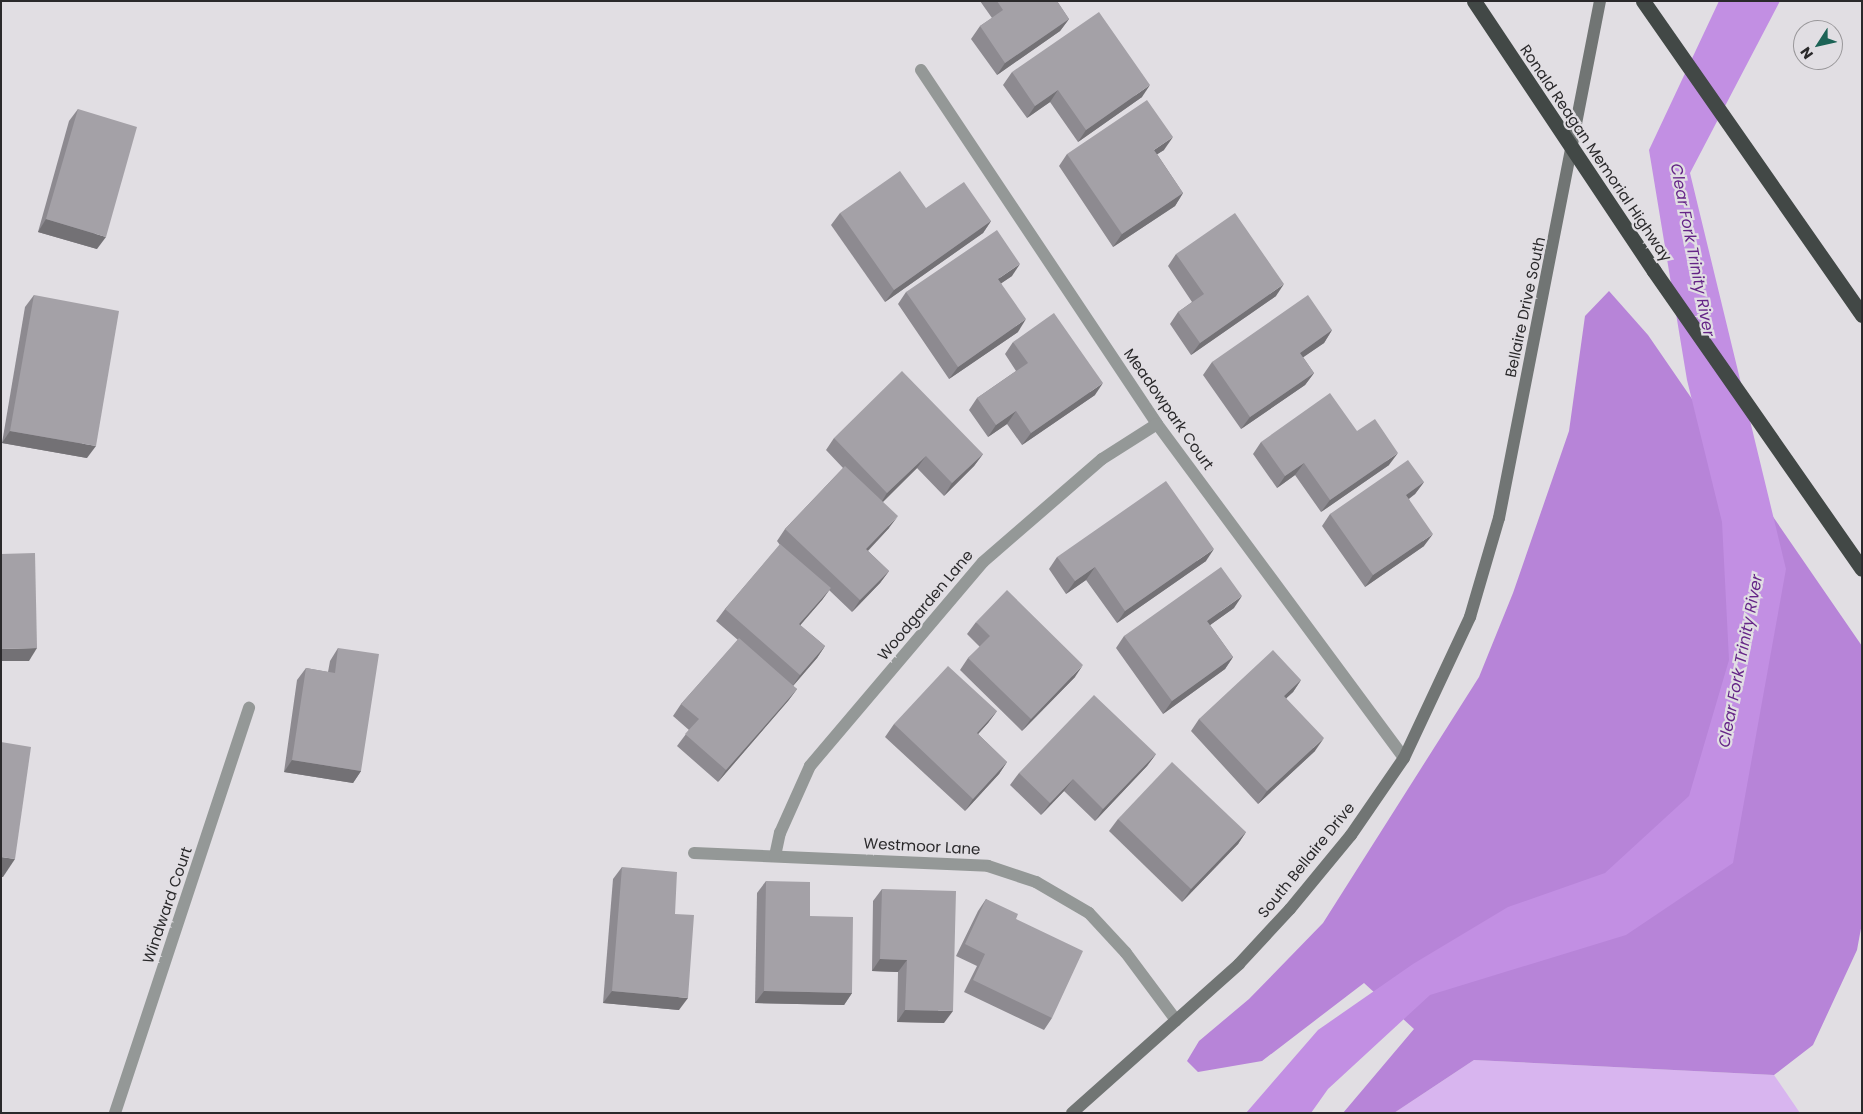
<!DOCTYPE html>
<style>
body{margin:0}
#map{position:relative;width:1863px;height:1114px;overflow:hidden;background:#e1dee3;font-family:Poppins,sans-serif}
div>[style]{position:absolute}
.green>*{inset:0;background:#d8b5ef}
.forest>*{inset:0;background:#b784d8}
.water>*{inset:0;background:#c28fe3}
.street>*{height:12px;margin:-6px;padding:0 6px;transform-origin:6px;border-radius:6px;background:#949897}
.secondary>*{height:12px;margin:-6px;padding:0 6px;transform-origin:6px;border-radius:6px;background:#717574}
.highway>*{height:15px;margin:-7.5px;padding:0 7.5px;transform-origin:7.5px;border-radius:7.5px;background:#424846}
.wall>*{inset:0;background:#8d8a90}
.shaded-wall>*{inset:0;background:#737175}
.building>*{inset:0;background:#a4a1a7}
span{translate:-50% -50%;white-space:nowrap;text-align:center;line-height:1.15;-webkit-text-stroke:4.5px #e1dee3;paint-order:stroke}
.street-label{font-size:15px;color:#2a292b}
.water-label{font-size:16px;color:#652587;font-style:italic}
.frame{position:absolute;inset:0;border:2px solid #2a292b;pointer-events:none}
.north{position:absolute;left:1793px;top:20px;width:50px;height:50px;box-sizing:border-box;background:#e1dee3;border:1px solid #989699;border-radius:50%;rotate:235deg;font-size:14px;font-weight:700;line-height:20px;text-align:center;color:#2a292b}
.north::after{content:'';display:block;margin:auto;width:18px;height:22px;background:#1c6356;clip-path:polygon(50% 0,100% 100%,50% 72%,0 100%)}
</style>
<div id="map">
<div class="green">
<div style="clip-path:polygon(1474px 1060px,1774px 1075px,1800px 1113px,1394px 1113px)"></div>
</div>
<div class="forest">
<div style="clip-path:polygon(1609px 291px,1648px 335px,1862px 646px,1862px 923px,1857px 950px,1813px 1045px,1774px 1075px,1474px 1060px,1394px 1113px,1343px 1113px,1414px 1029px,1364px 983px,1262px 1061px,1198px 1072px,1187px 1061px,1199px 1041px,1249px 999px,1323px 923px,1479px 677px,1513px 593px,1569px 431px,1585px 316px)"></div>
</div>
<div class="water">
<div style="clip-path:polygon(1719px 1px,1780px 1px,1690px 173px,1786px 569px,1733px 863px,1626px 935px,1430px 995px,1328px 1089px,1311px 1113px,1246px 1113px,1318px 1030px,1413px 964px,1508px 907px,1605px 873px,1689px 796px,1729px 660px,1722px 522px,1687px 380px,1649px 150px)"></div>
</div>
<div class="street">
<div style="left:921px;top:70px;width:425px;rotate:56.3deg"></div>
<div style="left:1157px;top:424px;width:415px;rotate:53.5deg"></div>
<div style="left:694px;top:853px;width:294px;rotate:2.5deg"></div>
<div style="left:988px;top:866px;width:51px;rotate:18.4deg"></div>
<div style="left:1036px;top:882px;width:61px;rotate:30.3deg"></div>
<div style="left:1089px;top:913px;width:54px;rotate:47.2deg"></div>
<div style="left:1126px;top:953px;width:84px;rotate:53.3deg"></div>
<div style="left:775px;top:856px;width:24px;rotate:-78deg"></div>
<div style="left:780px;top:833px;width:73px;rotate:-65.9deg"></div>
<div style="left:810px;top:766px;width:267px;rotate:-49.7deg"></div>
<div style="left:983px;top:562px;width:157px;rotate:-40.9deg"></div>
<div style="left:1102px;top:459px;width:65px;rotate:-32.5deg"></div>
<div style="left:115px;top:1113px;width:427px;rotate:-71.7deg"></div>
</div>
<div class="secondary">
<div style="left:1072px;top:1113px;width:224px;rotate:-41.7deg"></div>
<div style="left:1239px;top:964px;width:75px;rotate:-47.2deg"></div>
<div style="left:1290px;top:909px;width:96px;rotate:-50.5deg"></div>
<div style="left:1351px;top:835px;width:93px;rotate:-55.5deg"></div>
<div style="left:1404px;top:758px;width:156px;rotate:-64.9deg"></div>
<div style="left:1470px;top:617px;width:103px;rotate:-73.7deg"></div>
<div style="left:1499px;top:518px;width:527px;rotate:-78.95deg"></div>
</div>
<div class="highway">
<div style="left:1474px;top:1px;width:324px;rotate:56.3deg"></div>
<div style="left:1654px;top:271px;width:363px;rotate:55.1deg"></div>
<div style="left:1643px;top:1px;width:383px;rotate:55.1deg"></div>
</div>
<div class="wall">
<div style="clip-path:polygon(980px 1px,1057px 1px,1069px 19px,1060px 31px,997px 75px,971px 39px,980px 26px,992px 18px)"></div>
<div style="clip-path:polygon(1012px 72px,1142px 97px,1078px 142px,1050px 102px,1027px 118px,1003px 85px)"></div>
<div style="clip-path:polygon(78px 109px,97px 249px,38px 232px,69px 121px)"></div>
<div style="clip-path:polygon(1164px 150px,1157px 154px,1183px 193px,1175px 206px,1113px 247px,1059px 166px,1067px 154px)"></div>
<div style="clip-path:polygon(926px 208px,991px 221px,983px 233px,885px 302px,831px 225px,840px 213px)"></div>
<div style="clip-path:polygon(1176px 254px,1276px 296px,1191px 355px,1170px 324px,1178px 312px,1192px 302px,1168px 266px)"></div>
<div style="clip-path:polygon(1012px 276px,1001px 283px,1018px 332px,949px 379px,898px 304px,906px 292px)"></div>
<div style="clip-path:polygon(34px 295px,87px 458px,2px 443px,25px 307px)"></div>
<div style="clip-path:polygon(1332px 330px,1324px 343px,1303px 357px,1314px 373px,1305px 385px,1241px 429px,1203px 375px,1212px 362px)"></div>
<div style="clip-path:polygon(1013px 342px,1095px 395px,1022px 445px,1007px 424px,988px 437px,969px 410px,977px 398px,1016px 371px,1005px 354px)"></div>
<div style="clip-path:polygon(1357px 431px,1389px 465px,1321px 512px,1295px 475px,1277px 488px,1253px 454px,1261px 442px)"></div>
<div style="clip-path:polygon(834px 438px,983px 454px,974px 466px,944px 496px,917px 468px,882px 502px,889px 528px,868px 551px,889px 571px,880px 583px,852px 612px,829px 590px,822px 600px,800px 625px,825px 646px,817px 658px,793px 686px,797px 689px,788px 701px,718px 782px,677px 746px,689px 730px,673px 716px,681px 704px,738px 640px,716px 621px,725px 609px,780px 545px,777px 541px,785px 529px,843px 468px,826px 450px)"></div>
<div style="clip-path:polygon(1424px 482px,1415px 494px,1409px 499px,1424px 546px,1365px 587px,1322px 526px,1330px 514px)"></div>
<div style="clip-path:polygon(1057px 557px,1206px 561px,1117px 623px,1086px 580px,1066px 594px,1049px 569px)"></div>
<div style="clip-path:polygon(1234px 608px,1210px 625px,1233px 657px,1225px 669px,1163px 714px,1116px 648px,1124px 636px)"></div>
<div style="clip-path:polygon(976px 622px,1075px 677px,1022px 731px,960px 670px,968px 658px,980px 647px,967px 634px)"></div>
<div style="clip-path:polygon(338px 648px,361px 771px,353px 783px,284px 772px,297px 680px,306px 668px,328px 672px,330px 661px)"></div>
<div style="clip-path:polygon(1301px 680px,1293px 692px,1286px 698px,1315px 751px,1258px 804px,1191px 731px,1199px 719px)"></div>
<div style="clip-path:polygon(997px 711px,988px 723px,978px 734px,1007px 762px,999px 774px,965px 811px,885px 737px,894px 724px)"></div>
<div style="clip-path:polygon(1156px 754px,1147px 766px,1095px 821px,1064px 791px,1041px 815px,1010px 785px,1019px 773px)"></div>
<div style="clip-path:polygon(1118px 819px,1246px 832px,1238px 844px,1182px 902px,1109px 831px)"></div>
<div style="clip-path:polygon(622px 867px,675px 914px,679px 1010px,603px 1003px,613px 879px)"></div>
<div style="clip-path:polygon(766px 881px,810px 916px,852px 993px,844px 1005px,755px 1003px,757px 893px)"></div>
<div style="clip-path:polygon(882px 889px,944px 1023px,897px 1022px,898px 972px,872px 971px,873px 901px)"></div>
<div style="clip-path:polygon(986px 899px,1016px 919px,1052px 1018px,1044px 1030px,964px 992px,977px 966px,956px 956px,978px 911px)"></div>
</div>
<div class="shaded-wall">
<div style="clip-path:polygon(1069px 19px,1060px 31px,997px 75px,1005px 63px)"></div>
<div style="clip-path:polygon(1150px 85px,1142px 97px,1078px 142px,1086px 130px)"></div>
<div style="clip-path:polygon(1058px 90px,1050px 102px,1027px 118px,1035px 106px)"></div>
<div style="clip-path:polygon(1173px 137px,1164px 150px,1145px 162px,1154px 150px)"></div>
<div style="clip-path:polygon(1183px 193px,1175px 206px,1113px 247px,1122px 234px)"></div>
<div style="clip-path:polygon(46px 219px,106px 237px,97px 249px,38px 232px)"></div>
<div style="clip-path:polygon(991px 221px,983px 233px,885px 302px,894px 290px)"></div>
<div style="clip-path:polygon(1020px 264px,1012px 276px,990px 291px,998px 279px)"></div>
<div style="clip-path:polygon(1284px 284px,1276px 296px,1191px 355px,1200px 343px)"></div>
<div style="clip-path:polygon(1026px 319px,1018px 332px,949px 379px,958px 367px)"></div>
<div style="clip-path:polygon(1332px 330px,1324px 343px,1292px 365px,1300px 353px)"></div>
<div style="clip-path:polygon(1314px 373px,1305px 385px,1241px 429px,1250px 417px)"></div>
<div style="clip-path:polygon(1103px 383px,1095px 395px,1022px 445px,1031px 433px)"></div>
<div style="clip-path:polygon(1016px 411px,1007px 424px,988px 437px,996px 425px)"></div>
<div style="clip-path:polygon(10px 431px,96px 446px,87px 458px,2px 443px)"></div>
<div style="clip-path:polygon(1398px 453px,1389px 465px,1321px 512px,1330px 500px)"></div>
<div style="clip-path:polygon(983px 454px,974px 466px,944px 496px,952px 483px)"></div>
<div style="clip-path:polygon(926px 456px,917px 468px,879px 506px,887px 493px)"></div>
<div style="clip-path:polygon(1304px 463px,1295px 475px,1277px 488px,1285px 476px)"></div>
<div style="clip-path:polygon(1424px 482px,1415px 494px,1397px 507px,1406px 495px)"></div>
<div style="clip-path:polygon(898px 516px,889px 528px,858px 561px,866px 549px)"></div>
<div style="clip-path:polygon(1433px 534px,1424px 546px,1365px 587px,1373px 575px)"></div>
<div style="clip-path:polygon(1214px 549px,1206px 561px,1117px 623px,1125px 611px)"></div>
<div style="clip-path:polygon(1095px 567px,1086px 580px,1066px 594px,1075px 581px)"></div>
<div style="clip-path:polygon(889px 571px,880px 583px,852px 612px,860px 600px)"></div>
<div style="clip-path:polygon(831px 588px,822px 600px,791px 636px,799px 624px)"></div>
<div style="clip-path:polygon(1242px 596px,1234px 608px,1199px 633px,1207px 621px)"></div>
<div style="clip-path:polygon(825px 646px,817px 658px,792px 687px,800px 675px)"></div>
<div style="clip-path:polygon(37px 648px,29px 661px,1px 661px,1px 649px)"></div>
<div style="clip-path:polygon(1233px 657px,1225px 669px,1163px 714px,1172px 701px)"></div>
<div style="clip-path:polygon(1083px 665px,1075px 677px,1022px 731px,1031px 719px)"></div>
<div style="clip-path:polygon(1301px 680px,1293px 692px,1276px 708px,1284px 696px)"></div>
<div style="clip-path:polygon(797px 689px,788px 701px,718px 782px,726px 770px)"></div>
<div style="clip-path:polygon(997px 711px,988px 723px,968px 745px,977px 733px)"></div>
<div style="clip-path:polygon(1324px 738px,1315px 751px,1258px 804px,1267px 791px)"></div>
<div style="clip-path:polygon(1156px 754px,1147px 766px,1095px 821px,1103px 809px)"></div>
<div style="clip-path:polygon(292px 760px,361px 771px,353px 783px,284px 772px)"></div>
<div style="clip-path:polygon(1007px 762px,999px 774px,965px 811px,973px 799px)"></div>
<div style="clip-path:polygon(1073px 779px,1064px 791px,1041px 815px,1050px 803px)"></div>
<div style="clip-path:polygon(1246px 832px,1238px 844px,1182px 902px,1191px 889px)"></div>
<div style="clip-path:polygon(1px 857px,15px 859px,3px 877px,1px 877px)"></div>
<div style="clip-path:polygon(880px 959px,907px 960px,898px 972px,872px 971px)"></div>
<div style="clip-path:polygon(612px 991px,688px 998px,679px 1010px,603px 1003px)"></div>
<div style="clip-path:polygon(764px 991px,852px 993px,844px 1005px,755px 1003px)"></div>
<div style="clip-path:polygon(905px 1010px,953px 1011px,944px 1023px,897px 1022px)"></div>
</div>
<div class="building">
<div style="clip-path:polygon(997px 1px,1057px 1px,1069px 19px,1005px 63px,980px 26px,1003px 10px)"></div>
<div style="clip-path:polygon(1099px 12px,1150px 85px,1086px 130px,1058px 90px,1035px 106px,1012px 72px)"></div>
<div style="clip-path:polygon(1147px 100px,1173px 137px,1154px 150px,1183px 193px,1122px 234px,1067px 154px)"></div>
<div style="clip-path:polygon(78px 109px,137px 127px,106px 237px,46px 219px)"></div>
<div style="clip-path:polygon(900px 171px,926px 208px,964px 182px,991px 221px,894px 290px,840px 213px)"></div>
<div style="clip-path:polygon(1235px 213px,1284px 284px,1200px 343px,1178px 312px,1204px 294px,1176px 254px)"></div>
<div style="clip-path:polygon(997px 230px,1020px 264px,998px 279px,1026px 319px,958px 367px,906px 292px)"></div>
<div style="clip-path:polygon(34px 295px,119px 311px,96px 446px,10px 431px)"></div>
<div style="clip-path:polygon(1308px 295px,1332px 330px,1300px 353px,1314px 373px,1250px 417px,1212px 362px)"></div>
<div style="clip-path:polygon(1054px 313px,1103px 383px,1031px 433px,1016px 411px,996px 425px,977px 398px,1028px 363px,1013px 342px)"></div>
<div style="clip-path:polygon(902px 371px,983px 454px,952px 483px,926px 456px,887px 493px,834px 438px)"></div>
<div style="clip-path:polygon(1330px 393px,1357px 431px,1375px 419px,1398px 453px,1330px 500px,1304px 463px,1285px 476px,1261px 442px)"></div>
<div style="clip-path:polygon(1408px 460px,1424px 482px,1406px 495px,1433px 534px,1373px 575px,1330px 514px)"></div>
<div style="clip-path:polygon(845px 466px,898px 516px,866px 549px,889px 571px,860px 600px,785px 529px)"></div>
<div style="clip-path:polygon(1166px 481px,1214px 549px,1125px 611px,1095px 567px,1075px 581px,1057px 557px)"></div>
<div style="clip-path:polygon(780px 544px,831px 588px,799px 624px,825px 646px,800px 675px,725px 609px)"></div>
<div style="clip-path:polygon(35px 553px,37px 648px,1px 649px,1px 554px)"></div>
<div style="clip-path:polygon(1221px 567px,1242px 596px,1207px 621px,1233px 657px,1172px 701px,1124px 636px)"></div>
<div style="clip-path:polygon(1007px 590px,1083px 665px,1031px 719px,968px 658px,990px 636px,976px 622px)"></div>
<div style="clip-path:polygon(739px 638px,797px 689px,726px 770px,685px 734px,699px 719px,681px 704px)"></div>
<div style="clip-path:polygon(338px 648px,379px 654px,361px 771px,292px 760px,306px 668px,335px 673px)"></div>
<div style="clip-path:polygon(1273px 650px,1301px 680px,1284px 696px,1324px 738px,1267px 791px,1199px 719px)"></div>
<div style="clip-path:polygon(948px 666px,997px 711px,977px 733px,1007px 762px,973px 799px,894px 724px)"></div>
<div style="clip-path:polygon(1094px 695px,1156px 754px,1103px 809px,1073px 779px,1050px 803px,1019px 773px)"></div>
<div style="clip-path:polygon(1px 742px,31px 747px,15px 859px,1px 857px)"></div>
<div style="clip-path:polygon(1172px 762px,1246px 832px,1191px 889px,1118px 819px)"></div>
<div style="clip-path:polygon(622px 867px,677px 872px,675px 914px,694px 915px,688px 998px,612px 991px)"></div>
<div style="clip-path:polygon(766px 881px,810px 882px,810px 916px,853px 917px,852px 993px,764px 991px)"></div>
<div style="clip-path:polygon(882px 889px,956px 891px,953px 1011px,905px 1010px,907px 960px,880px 959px)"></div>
<div style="clip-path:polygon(986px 899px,1018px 914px,1016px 919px,1083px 951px,1052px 1018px,973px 980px,985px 954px,965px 944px)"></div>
</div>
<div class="street-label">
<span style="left:1596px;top:153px;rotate:56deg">Ronald Reagan Memorial Highway</span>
<span style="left:1525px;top:307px;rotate:-78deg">Bellaire Drive South</span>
<span style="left:1169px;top:409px;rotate:55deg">Meadowpark Court</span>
<span style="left:925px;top:605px;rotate:-50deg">Woodgarden Lane</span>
<span style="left:922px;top:846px;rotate:3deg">Westmoor Lane</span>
<span style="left:1306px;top:860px;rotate:-51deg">South Bellaire Drive</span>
<span style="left:167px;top:905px;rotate:-71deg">Windward Court</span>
</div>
<div class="water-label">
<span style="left:1692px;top:250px;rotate:79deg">Clear Fork Trinity River</span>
<span style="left:1741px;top:661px;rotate:-79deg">Clear Fork Trinity River</span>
</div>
<div class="frame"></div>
<div class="north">N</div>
</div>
